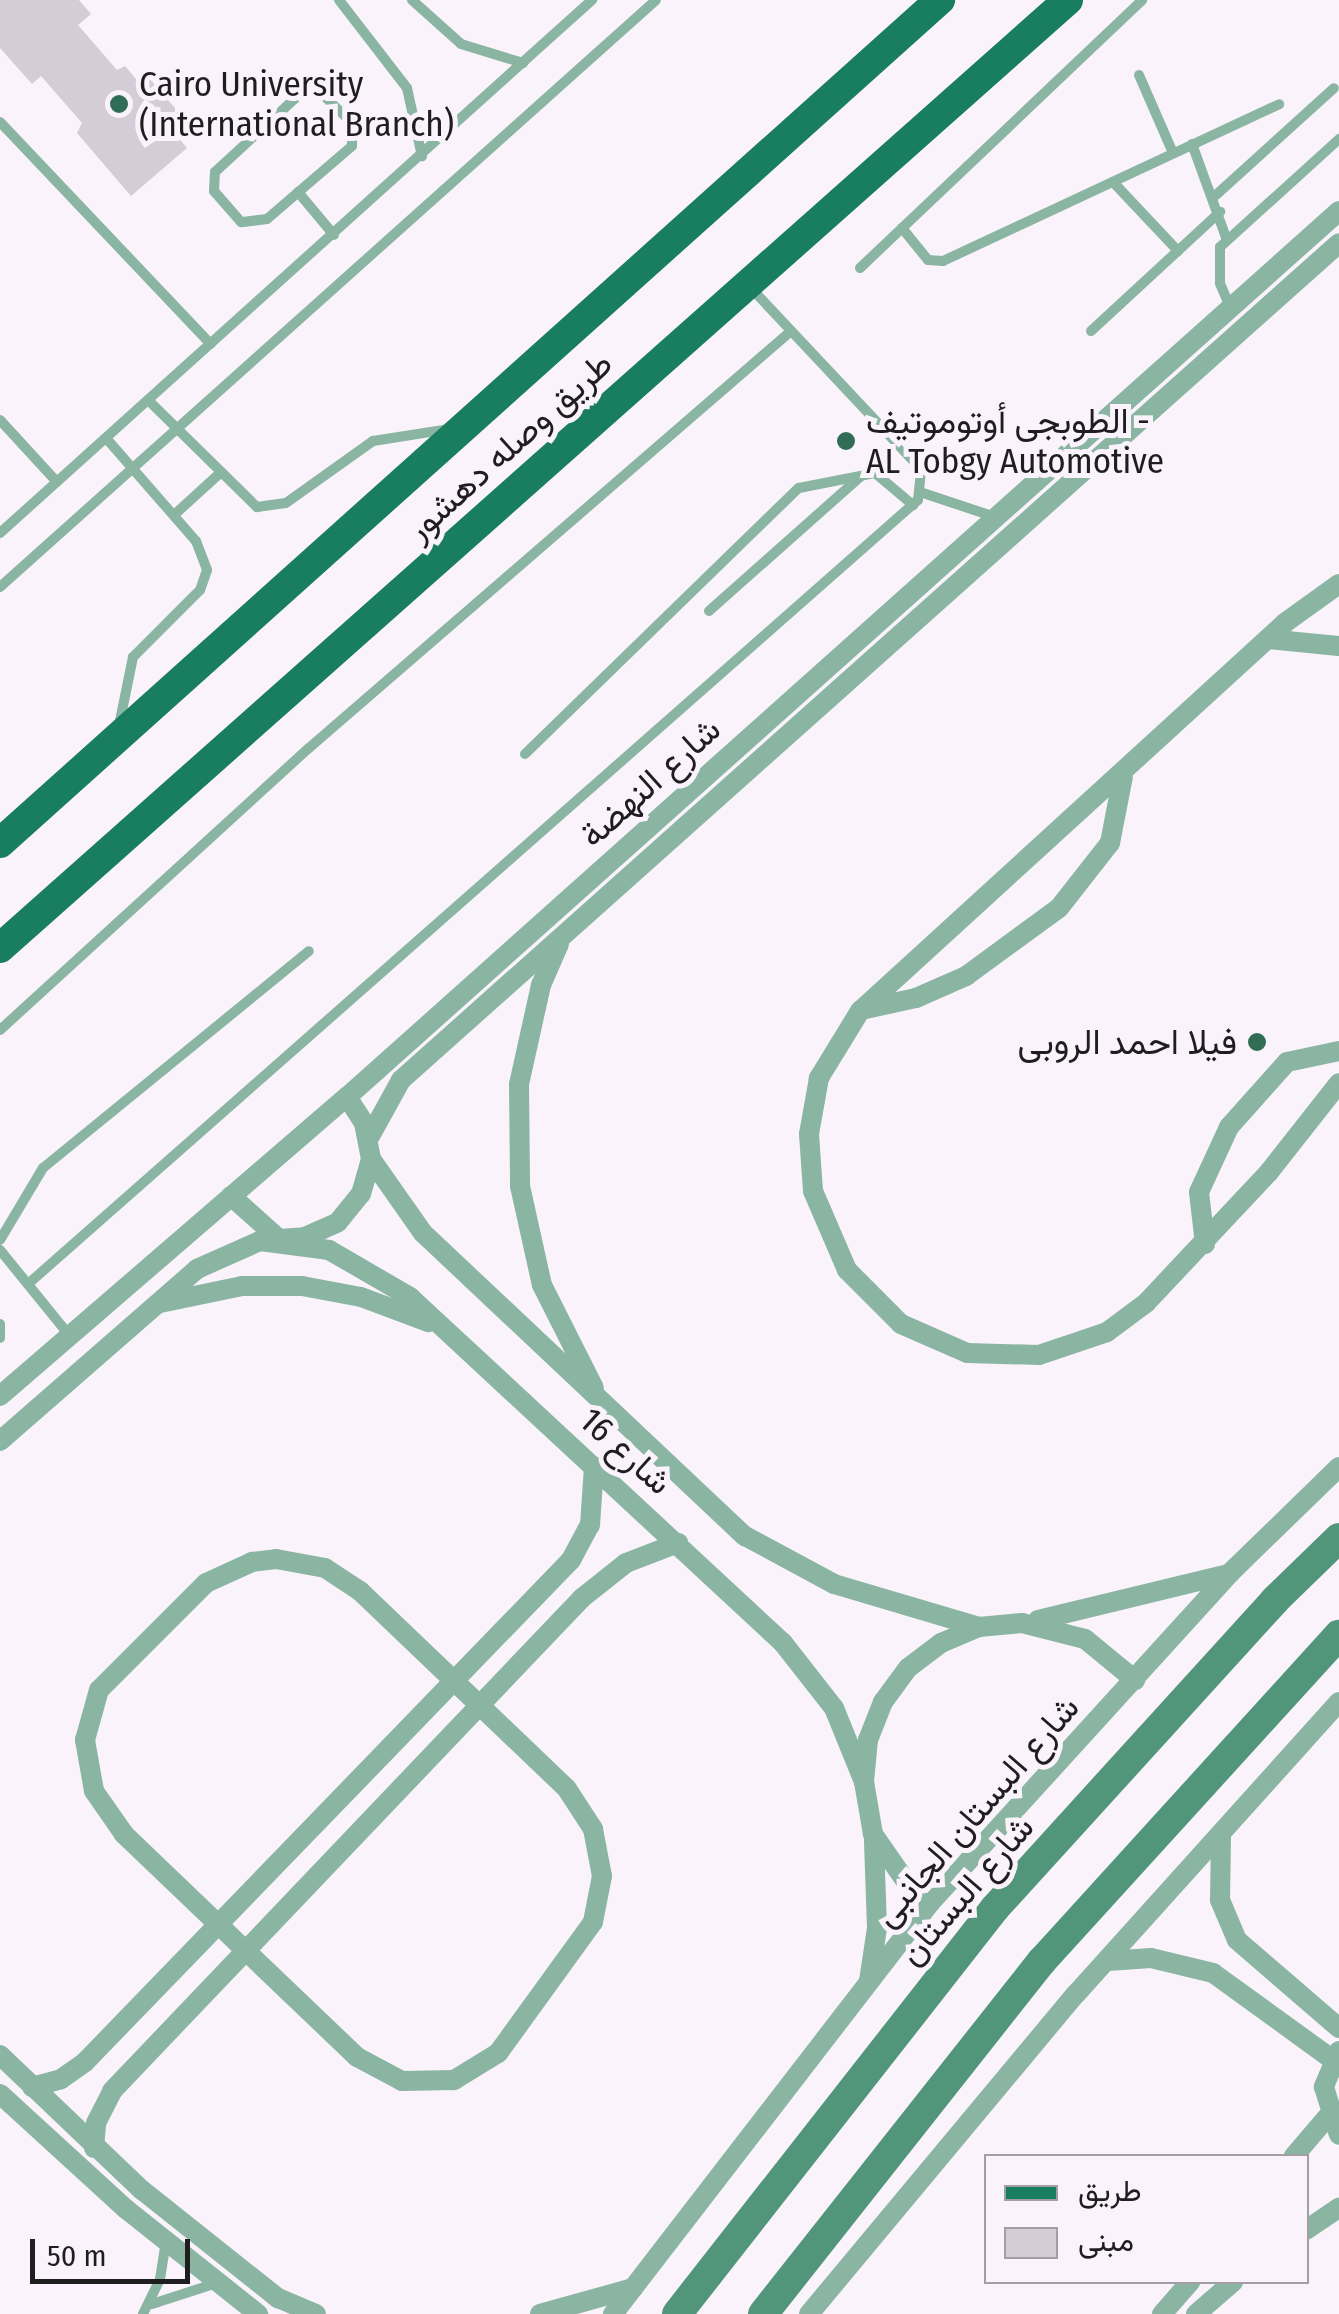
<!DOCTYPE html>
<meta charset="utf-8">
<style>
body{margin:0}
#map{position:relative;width:1339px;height:2314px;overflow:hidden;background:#faf3fc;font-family:"Fira Sans Condensed",Vazirmatn,sans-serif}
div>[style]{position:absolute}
.building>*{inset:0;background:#d4cdd7}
.lane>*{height:10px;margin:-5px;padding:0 5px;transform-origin:5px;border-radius:5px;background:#8ab5a2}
.street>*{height:20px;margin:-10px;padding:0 10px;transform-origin:10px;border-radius:10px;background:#8ab5a2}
.secondary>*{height:30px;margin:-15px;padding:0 15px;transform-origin:15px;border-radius:15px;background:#51957a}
.primary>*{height:30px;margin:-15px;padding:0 15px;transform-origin:15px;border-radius:15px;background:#197e5e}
.dots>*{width:28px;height:28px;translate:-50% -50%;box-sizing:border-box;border:5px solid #faf3fc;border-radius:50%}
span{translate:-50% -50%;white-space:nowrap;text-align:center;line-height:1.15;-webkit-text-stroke:10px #faf3fc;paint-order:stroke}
.poi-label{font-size:35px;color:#201d20}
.left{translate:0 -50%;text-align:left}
.right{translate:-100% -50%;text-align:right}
.street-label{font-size:35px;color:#201d20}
.legend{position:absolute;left:984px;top:2154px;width:325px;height:130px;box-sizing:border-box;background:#faf3fc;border:2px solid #a39da4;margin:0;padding:12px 18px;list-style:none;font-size:30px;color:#201d20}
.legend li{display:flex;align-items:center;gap:20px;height:50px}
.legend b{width:50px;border:2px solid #a39da4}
.scale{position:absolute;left:30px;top:2239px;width:160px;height:45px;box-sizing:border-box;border:5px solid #201d20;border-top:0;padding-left:12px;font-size:30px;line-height:35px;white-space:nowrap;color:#201d20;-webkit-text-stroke:8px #faf3fc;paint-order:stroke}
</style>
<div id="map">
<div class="building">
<div style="clip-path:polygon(0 0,79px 0,91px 14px,78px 25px,117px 70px,125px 66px,141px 85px,149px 78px,189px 124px,176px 135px,187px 148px,131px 196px,77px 133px,82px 123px,41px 76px,32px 84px,0 48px)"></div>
</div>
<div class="lane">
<div style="left:339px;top:0;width:111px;rotate:52.3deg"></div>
<div style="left:407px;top:88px;width:70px;rotate:77.6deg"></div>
<div style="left:412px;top:0;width:66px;rotate:41.9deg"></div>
<div style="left:461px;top:44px;width:65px;rotate:17deg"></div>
<div style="left:1139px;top:75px;width:85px;rotate:66.4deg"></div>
<div style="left:316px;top:88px;width:52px;rotate:44.2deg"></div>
<div style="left:353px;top:124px;width:22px;rotate:93deg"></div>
<div style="left:352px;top:146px;width:112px;rotate:139.3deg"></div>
<div style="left:267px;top:219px;width:26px;rotate:173deg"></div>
<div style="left:241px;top:222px;width:41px;rotate:-131.1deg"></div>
<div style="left:214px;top:191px;width:19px;rotate:-87deg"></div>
<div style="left:215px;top:172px;width:117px;rotate:-42.6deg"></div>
<div style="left:301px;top:93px;width:16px;rotate:-18deg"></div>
<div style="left:0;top:122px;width:306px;rotate:46.5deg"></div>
<div style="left:1192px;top:144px;width:102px;rotate:70deg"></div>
<div style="left:1113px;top:182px;width:95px;rotate:46.7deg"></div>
<div style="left:298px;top:192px;width:56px;rotate:50.1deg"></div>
<div style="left:1216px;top:195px;width:159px;rotate:-42.2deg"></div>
<div style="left:902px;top:228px;width:41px;rotate:50.9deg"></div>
<div style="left:928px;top:260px;width:15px;rotate:4deg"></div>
<div style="left:943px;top:261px;width:371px;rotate:-25deg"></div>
<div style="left:860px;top:268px;width:389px;rotate:-43.5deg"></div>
<div style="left:1230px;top:307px;width:26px;rotate:-113deg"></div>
<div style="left:1220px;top:283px;width:36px;rotate:-90deg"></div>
<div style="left:1220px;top:247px;width:161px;rotate:-42.2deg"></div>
<div style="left:1091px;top:331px;width:176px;rotate:-42.7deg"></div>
<div style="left:148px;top:400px;width:153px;rotate:44.5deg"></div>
<div style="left:257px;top:507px;width:29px;rotate:-8deg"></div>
<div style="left:286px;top:503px;width:107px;rotate:-35.5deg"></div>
<div style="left:373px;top:441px;width:78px;rotate:-8.9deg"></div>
<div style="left:0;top:420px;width:84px;rotate:47.4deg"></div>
<div style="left:106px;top:438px;width:137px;rotate:48.9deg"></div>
<div style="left:196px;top:541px;width:31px;rotate:69deg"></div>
<div style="left:207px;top:570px;width:21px;rotate:109deg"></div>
<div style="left:200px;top:590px;width:95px;rotate:135deg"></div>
<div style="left:133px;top:657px;width:70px;rotate:101.5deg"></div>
<div style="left:923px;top:493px;width:76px;rotate:18.4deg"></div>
<div style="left:174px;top:515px;width:59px;rotate:-42.3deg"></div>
<div style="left:0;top:533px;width:797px;rotate:-42deg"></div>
<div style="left:0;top:587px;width:880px;rotate:-41.82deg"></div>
<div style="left:709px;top:611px;width:203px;rotate:-41.6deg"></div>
<div style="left:525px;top:754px;width:382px;rotate:-44.2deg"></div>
<div style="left:799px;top:488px;width:77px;rotate:-11.2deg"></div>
<div style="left:875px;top:473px;width:50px;rotate:40.1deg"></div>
<div style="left:0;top:1030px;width:418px;rotate:-42.4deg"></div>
<div style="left:309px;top:748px;width:637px;rotate:-40.86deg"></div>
<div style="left:0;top:1240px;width:84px;rotate:-59.2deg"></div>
<div style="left:43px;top:1168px;width:343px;rotate:-39.2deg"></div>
<div style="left:0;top:1250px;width:109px;rotate:50.9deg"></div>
<div style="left:28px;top:1284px;width:1186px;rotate:-41.38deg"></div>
<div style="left:918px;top:500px;width:31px;rotate:-84deg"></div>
<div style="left:921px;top:469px;width:250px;rotate:-133.2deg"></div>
<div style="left:0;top:1324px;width:14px;rotate:90deg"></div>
<div style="left:152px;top:2304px;width:68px;rotate:-17.9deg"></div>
<div style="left:143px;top:2314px;width:39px;rotate:-64deg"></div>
<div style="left:160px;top:2279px;width:38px;rotate:-81deg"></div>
</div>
<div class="street">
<div style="left:1339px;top:584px;width:65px;rotate:144.4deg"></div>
<div style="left:1286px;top:622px;width:577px;rotate:137.6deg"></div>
<div style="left:860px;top:1011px;width:79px;rotate:121.5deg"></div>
<div style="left:819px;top:1078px;width:57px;rotate:100.1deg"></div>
<div style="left:809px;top:1134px;width:57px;rotate:86deg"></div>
<div style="left:813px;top:1191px;width:86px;rotate:66.7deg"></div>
<div style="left:847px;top:1270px;width:76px;rotate:45deg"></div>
<div style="left:901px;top:1324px;width:72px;rotate:23.7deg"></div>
<div style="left:967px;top:1353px;width:72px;rotate:1.6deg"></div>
<div style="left:1039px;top:1355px;width:72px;rotate:-18.7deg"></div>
<div style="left:1107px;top:1332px;width:49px;rotate:-36.6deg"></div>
<div style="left:1146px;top:1303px;width:180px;rotate:-46.8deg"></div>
<div style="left:1269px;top:1172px;width:113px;rotate:-51.8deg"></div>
<div style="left:1268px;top:639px;width:71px;rotate:5.6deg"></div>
<div style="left:559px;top:944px;width:45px;rotate:113.7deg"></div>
<div style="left:541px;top:985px;width:101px;rotate:102.5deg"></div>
<div style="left:519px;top:1084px;width:102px;rotate:89.4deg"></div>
<div style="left:520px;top:1186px;width:101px;rotate:77.5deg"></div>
<div style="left:542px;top:1285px;width:115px;rotate:63.2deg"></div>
<div style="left:861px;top:1010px;width:56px;rotate:-12.3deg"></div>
<div style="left:916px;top:998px;width:55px;rotate:-23.7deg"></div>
<div style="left:966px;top:976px;width:115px;rotate:-36.2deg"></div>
<div style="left:1059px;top:908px;width:83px;rotate:-51.9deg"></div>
<div style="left:1110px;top:843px;width:68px;rotate:-79deg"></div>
<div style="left:369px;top:1138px;width:66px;rotate:-61.1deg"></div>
<div style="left:401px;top:1080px;width:1257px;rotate:-41.74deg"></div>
<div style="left:371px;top:1159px;width:90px;rotate:54.9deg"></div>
<div style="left:423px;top:1233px;width:442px;rotate:43.3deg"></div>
<div style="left:745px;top:1536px;width:101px;rotate:28.3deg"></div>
<div style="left:834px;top:1584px;width:151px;rotate:16.5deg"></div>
<div style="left:231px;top:1196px;width:64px;rotate:41.9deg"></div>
<div style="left:279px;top:1239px;width:26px;rotate:-4deg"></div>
<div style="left:305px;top:1237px;width:36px;rotate:-24deg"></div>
<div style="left:338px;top:1222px;width:36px;rotate:-51deg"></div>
<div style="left:361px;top:1194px;width:36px;rotate:-74deg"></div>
<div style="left:371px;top:1159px;width:37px;rotate:-101deg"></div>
<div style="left:364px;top:1123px;width:31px;rotate:-123deg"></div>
<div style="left:1205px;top:1244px;width:52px;rotate:-96.6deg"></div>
<div style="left:1199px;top:1192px;width:72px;rotate:-65.2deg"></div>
<div style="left:1229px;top:1127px;width:87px;rotate:-48.3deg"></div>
<div style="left:1287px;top:1062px;width:53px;rotate:-11.9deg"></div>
<div style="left:160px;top:1303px;width:84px;rotate:-11.7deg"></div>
<div style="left:242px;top:1286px;width:60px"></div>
<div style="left:302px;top:1286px;width:60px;rotate:10.6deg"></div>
<div style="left:361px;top:1297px;width:72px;rotate:20.5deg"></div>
<div style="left:0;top:1396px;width:458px;rotate:-40.8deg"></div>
<div style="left:347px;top:1097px;width:1330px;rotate:-41.77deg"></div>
<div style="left:0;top:1441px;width:262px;rotate:-41.1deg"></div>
<div style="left:197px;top:1269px;width:69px;rotate:-24deg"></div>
<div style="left:260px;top:1241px;width:70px;rotate:7.4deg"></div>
<div style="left:329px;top:1250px;width:94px;rotate:30.1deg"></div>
<div style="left:410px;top:1297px;width:509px;rotate:42.85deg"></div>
<div style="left:783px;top:1643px;width:83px;rotate:51.9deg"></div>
<div style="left:834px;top:1708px;width:80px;rotate:67.9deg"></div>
<div style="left:276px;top:1559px;width:50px;rotate:10.4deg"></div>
<div style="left:325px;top:1568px;width:42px;rotate:33.3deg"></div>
<div style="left:360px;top:1591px;width:286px;rotate:43.7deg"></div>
<div style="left:567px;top:1789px;width:48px;rotate:57deg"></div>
<div style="left:593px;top:1829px;width:48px;rotate:79.2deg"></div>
<div style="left:602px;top:1876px;width:47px;rotate:101.1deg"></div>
<div style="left:593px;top:1922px;width:162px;rotate:125.9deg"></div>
<div style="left:498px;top:2053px;width:52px;rotate:148.5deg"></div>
<div style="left:454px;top:2080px;width:52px;rotate:178.9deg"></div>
<div style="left:402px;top:2081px;width:51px;rotate:-151.9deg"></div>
<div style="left:357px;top:2057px;width:323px;rotate:-136.3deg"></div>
<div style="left:124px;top:1834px;width:52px;rotate:-124.9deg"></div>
<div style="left:94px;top:1791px;width:52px;rotate:-100deg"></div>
<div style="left:85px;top:1740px;width:52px;rotate:-74.4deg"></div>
<div style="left:99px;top:1690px;width:151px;rotate:-45deg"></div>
<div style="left:206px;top:1583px;width:51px;rotate:-24.5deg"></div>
<div style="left:252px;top:1562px;width:24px;rotate:-7deg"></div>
<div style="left:1038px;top:1620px;width:195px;rotate:-13.6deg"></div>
<div style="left:1221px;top:1837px;width:63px;rotate:90.9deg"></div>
<div style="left:1220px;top:1900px;width:43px;rotate:67deg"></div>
<div style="left:1237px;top:1940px;width:135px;rotate:40.8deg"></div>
<div style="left:930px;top:1903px;width:30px;rotate:-139deg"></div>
<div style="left:907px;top:1883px;width:60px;rotate:-124.8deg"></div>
<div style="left:873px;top:1834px;width:53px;rotate:-99.8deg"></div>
<div style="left:864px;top:1782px;width:42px;rotate:-84.6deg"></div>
<div style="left:868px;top:1740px;width:41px;rotate:-68.5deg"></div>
<div style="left:883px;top:1702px;width:42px;rotate:-53.7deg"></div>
<div style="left:908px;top:1668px;width:41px;rotate:-37.1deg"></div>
<div style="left:941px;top:1643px;width:41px;rotate:-22.8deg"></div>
<div style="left:979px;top:1627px;width:43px;rotate:-5.3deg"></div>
<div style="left:1022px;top:1623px;width:65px;rotate:14.3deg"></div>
<div style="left:1085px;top:1639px;width:65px;rotate:39.4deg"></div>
<div style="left:1108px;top:1961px;width:43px;rotate:-4deg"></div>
<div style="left:1151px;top:1958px;width:64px;rotate:13.6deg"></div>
<div style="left:1213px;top:1973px;width:148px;rotate:35.9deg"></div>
<div style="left:869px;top:1981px;width:54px;rotate:-81.4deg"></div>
<div style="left:877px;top:1928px;width:87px;rotate:-92deg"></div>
<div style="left:1339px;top:2051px;width:39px;rotate:113deg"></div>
<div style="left:1324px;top:2087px;width:50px;rotate:72.6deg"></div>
<div style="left:0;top:2055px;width:196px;rotate:43.6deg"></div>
<div style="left:142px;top:2190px;width:174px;rotate:38.5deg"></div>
<div style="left:278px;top:2298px;width:41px;rotate:22.8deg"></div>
<div style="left:32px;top:2087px;width:30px;rotate:-15deg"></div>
<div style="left:61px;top:2079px;width:29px;rotate:-35deg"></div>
<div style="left:85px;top:2062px;width:699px;rotate:-45.93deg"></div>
<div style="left:571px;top:1560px;width:40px;rotate:-62deg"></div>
<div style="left:590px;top:1525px;width:59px;rotate:-86.1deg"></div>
<div style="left:0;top:2094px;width:171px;rotate:42.4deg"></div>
<div style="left:126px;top:2209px;width:169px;rotate:38.5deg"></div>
<div style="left:94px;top:2148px;width:25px;rotate:-85deg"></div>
<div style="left:96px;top:2123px;width:36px;rotate:-63deg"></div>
<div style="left:112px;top:2091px;width:681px;rotate:-46.37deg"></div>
<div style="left:582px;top:1598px;width:56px;rotate:-38.5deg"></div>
<div style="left:626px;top:1563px;width:56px;rotate:-21deg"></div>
<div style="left:1294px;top:2156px;width:52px;rotate:-49.6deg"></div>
<div style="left:1306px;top:2230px;width:40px;rotate:-34deg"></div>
<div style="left:540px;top:2314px;width:97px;rotate:-15.6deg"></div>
<div style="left:613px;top:2314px;width:519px;rotate:-52.36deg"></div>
<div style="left:930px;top:1903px;width:446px;rotate:-47.7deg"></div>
<div style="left:1230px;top:1573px;width:152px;rotate:-44.2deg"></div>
<div style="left:809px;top:2314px;width:417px;rotate:-50.2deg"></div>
<div style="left:1076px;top:1994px;width:393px;rotate:-48deg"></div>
<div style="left:1162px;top:2314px;width:43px;rotate:-48.8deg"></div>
<div style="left:1196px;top:2314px;width:49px;rotate:-40.9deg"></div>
</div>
<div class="secondary">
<div style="left:677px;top:2314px;width:516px;rotate:-51.93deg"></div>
<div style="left:995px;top:1908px;width:416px;rotate:-47.7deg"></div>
<div style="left:1275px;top:1600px;width:89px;rotate:-44.1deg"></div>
<div style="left:763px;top:2314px;width:450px;rotate:-51.7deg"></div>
<div style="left:1042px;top:1961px;width:441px;rotate:-47.7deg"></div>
</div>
<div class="primary">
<div style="left:0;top:843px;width:1263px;rotate:-41.89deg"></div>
<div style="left:0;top:948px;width:1428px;rotate:-41.59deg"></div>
</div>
<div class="dots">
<div style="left:119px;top:104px;background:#316c56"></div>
<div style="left:846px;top:441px;background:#316c56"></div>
<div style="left:1257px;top:1042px;background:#316c56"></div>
</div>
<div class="poi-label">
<span class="left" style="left:139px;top:104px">Cairo University<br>(International Branch)</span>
<span class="left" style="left:866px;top:441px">الطوبجى أوتوموتيف -<br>AL Tobgy Automotive</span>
<span class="right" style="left:1237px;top:1042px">فيلا احمد الروبى</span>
</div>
<div class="street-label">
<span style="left:509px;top:446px;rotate:-42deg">طريق وصله دهشور</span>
<span style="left:650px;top:782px;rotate:-42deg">شارع النهضة</span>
<span style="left:626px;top:1451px;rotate:42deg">شارع 16</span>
<span style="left:976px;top:1811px;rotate:-49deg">شارع البستان الجانبى</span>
<span style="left:966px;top:1890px;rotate:-49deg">شارع البستان</span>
</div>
<ul class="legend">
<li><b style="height:12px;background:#197e5e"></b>طريق</li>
<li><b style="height:28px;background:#d4cdd7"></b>مبنى</li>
</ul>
<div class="scale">50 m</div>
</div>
